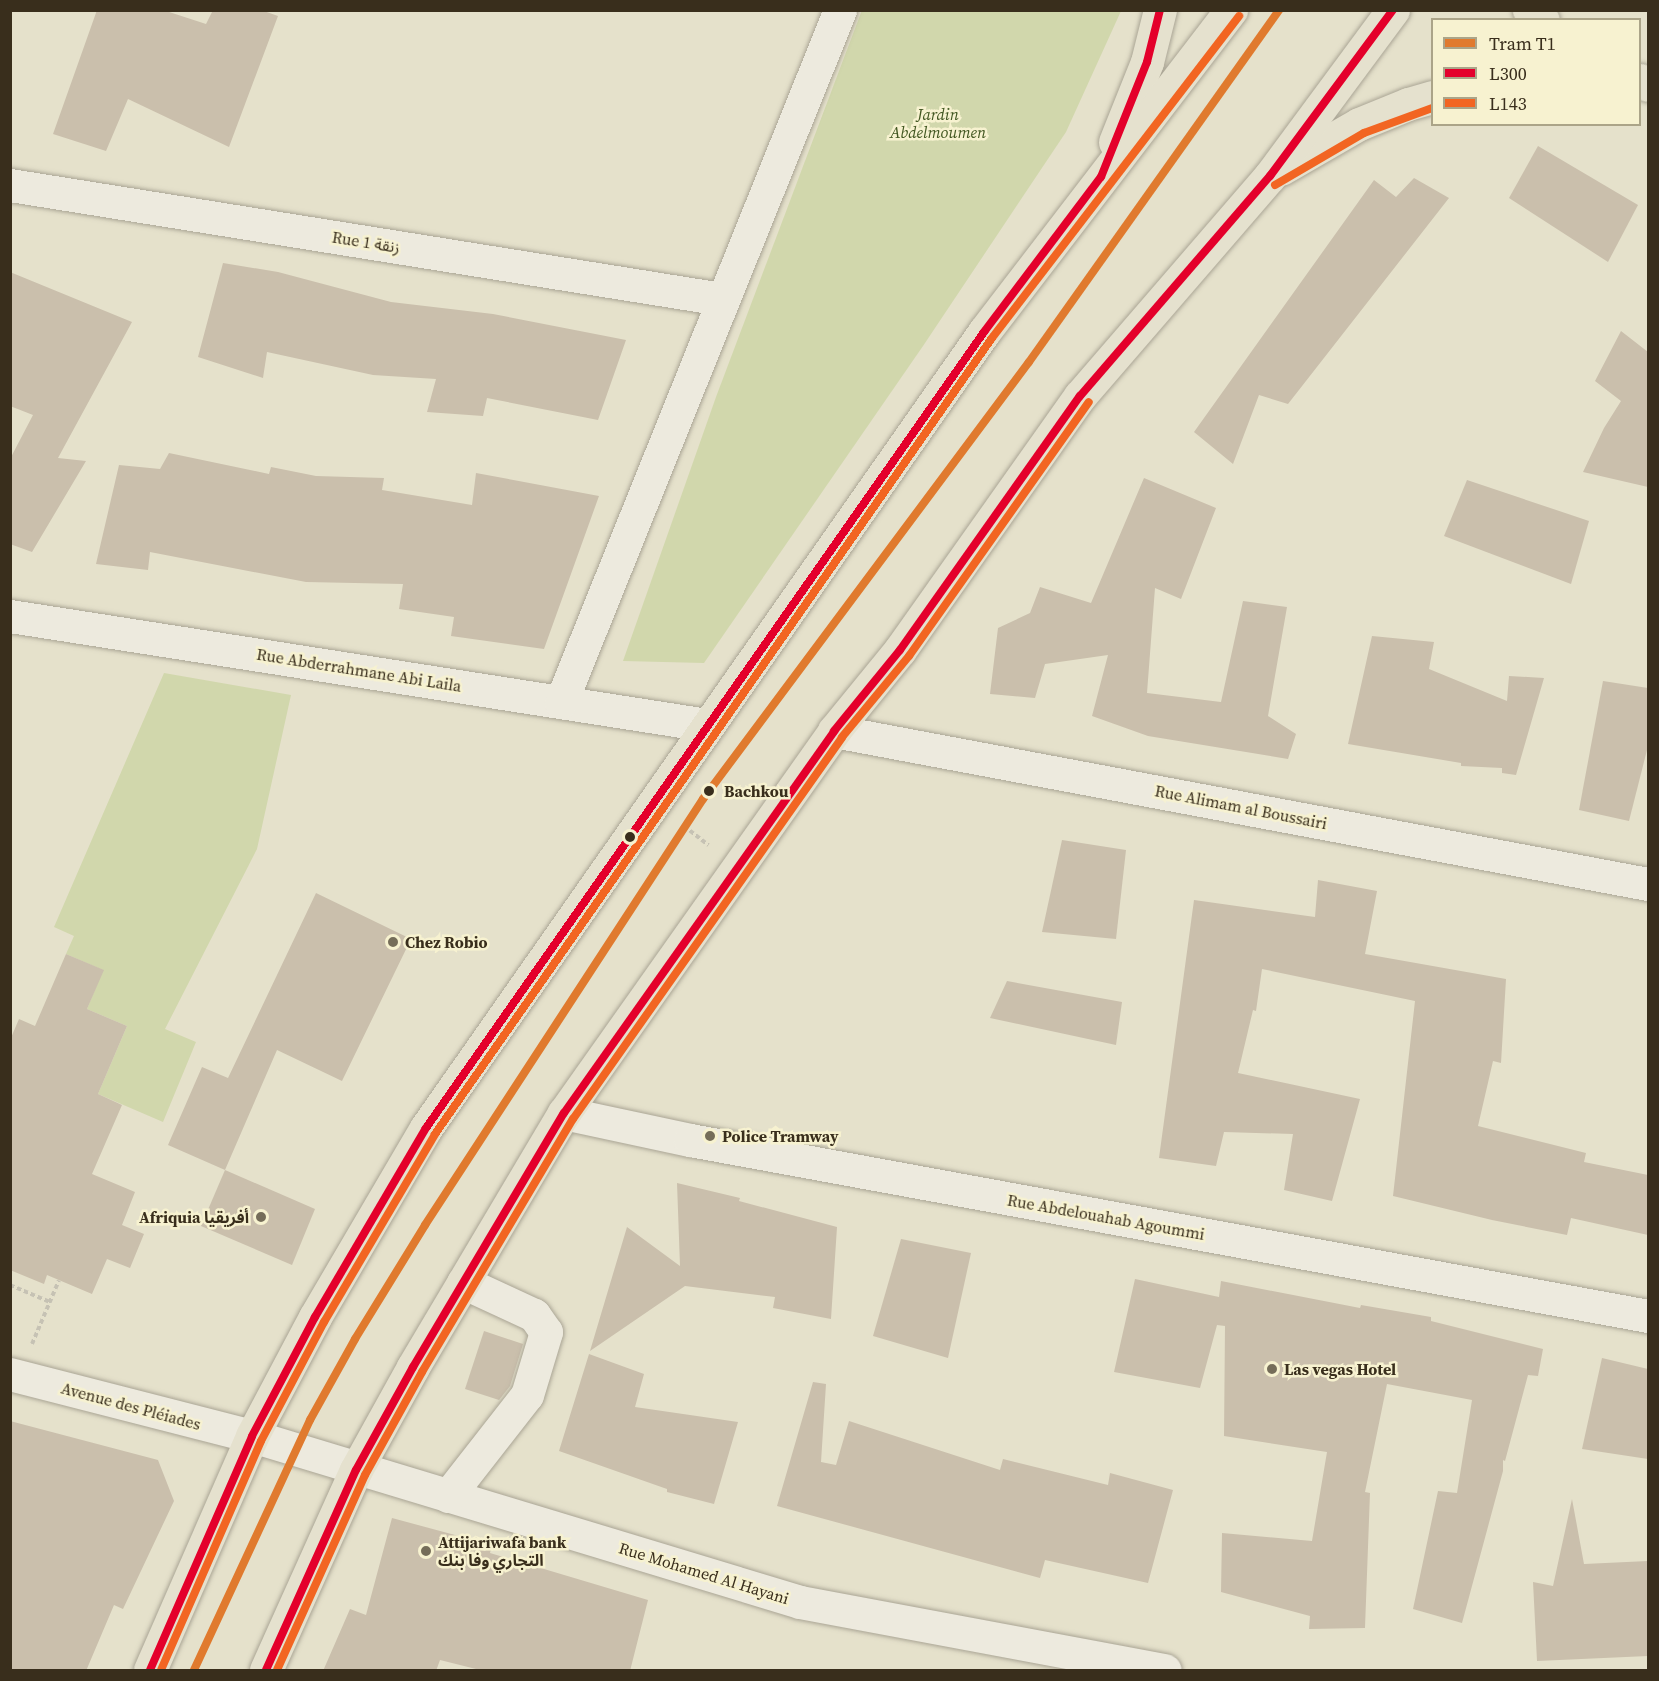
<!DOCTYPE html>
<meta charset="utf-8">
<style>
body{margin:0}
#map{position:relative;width:1659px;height:1681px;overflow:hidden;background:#e5e1cb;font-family:"Source Serif 4","Noto Sans Arabic",serif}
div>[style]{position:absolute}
.green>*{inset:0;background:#d1d7ac}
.building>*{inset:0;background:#cabfac}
.path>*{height:4px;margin-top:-2px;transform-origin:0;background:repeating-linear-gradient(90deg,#c6c2b4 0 4.5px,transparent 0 7.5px)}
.roads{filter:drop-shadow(0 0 2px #aaa595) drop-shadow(0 0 2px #aaa595)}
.minor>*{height:33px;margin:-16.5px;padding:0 16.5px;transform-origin:16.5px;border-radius:16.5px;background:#edeade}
.major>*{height:33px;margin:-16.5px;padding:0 16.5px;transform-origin:16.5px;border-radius:16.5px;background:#e5e1ce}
.bus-1>*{height:8px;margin:-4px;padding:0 4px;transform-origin:4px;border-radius:4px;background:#e4002b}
.bus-2>*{height:8px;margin:-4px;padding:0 4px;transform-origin:4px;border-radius:4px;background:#f26522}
.tram-1>*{height:8px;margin:-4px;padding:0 4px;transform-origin:4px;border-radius:4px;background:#e07a2e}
.dots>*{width:16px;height:16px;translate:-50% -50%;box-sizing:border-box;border:3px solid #f7f2d0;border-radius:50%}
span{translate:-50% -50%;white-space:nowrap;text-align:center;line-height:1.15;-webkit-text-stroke:5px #f7f2d0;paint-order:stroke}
.park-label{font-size:16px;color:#425721;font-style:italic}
.street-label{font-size:16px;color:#392e1c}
.stop-label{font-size:16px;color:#392e1c;font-weight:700}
.left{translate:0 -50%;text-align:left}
.poi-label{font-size:16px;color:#392e1c;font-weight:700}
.right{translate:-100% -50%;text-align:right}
.frame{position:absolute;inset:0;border:12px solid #392e1c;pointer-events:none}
.legend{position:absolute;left:1431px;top:18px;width:210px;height:108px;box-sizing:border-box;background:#f7f2d0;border:2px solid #aba488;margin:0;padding:8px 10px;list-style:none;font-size:18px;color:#392e1c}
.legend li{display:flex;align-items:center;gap:12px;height:30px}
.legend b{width:30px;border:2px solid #aba488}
</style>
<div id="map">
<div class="green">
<div style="clip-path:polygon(862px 10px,1121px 11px,1066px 132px,923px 346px,704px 663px,623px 661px,716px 397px)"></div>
<div style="clip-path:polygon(164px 673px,291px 695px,257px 849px,165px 1029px,196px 1042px,163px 1122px,98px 1094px,127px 1026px,87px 1009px,103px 970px,66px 954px,74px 936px,54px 927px)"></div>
</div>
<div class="building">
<div style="clip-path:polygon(97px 10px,163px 10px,206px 24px,213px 10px,261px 10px,278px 16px,229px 147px,128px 99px,106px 151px,53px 134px)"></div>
<div style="clip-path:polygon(1538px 146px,1638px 205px,1608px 262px,1509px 198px)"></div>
<div style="clip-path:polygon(1414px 178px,1449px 198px,1288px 404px,1259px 395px,1233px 464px,1194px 432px,1374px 180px,1396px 197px)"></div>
<div style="clip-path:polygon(223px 263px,278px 272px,391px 302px,493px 314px,626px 340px,598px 420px,487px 398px,483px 416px,427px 412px,436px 379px,373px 375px,267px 352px,263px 378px,198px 357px)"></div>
<div style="clip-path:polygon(10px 272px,132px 322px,58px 458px,86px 461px,32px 552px,10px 544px,10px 459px,33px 415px,10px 406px)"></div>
<div style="clip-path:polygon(1621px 331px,1648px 352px,1648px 487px,1583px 472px,1604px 428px,1621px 401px,1595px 381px)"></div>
<div style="clip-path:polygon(169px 453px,269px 474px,271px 467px,316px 476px,384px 478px,382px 490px,472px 505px,476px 473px,599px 496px,544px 649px,451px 636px,454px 617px,399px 609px,403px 584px,306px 582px,150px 552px,148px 570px,96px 564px,119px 465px,160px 469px)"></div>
<div style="clip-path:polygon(1144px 478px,1216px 508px,1181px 599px,1155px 588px,1147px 693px,1221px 702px,1243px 601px,1287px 607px,1268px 716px,1296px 734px,1288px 759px,1148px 736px,1092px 716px,1108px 655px,1045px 664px,1035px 698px,990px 694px,998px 628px,1030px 613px,1040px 587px,1091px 603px)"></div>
<div style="clip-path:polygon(1467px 480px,1589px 521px,1571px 584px,1444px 536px)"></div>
<div style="clip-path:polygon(1372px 636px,1434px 642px,1429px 669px,1507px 701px,1509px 676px,1544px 678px,1516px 775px,1502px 773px,1502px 768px,1461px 766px,1461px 763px,1348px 744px)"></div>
<div style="clip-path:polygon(1603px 681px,1648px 688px,1648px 746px,1629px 821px,1579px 810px)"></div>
<div style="clip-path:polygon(1062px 840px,1126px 850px,1116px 939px,1042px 932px)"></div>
<div style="clip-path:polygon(1318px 880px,1377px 891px,1365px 954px,1506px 979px,1501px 1063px,1493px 1061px,1478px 1126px,1586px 1153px,1584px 1162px,1648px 1175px,1648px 1235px,1571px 1218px,1567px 1235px,1492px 1220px,1393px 1196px,1415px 1001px,1262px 969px,1256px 1011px,1253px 1010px,1238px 1073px,1360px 1099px,1332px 1201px,1284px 1190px,1293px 1134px,1224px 1132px,1216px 1166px,1159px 1158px,1194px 900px,1315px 917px)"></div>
<div style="clip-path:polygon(316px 893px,411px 939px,342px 1081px,277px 1050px,225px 1170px,168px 1145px,202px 1067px,228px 1078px)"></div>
<div style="clip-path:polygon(66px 954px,104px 970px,87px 1009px,127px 1026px,98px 1094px,122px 1105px,92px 1174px,135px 1192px,122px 1225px,144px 1234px,130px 1268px,107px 1259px,92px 1294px,47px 1275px,44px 1284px,10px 1270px,10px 1040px,19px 1019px,35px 1026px)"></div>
<div style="clip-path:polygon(1007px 981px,1122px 1002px,1116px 1045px,990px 1018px)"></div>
<div style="clip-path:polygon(225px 1170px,315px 1209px,292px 1265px,201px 1226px)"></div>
<div style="clip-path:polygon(677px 1183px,740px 1198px,739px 1201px,837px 1227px,831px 1319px,773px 1308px,775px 1297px,685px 1286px,590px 1351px,627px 1227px,680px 1266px)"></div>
<div style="clip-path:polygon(901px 1239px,971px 1253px,948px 1358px,873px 1336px)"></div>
<div style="clip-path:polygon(1135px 1279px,1219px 1297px,1221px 1281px,1360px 1308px,1361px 1305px,1431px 1317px,1431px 1321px,1543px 1349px,1538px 1376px,1528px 1375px,1505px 1461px,1503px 1460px,1503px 1471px,1462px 1623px,1413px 1609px,1438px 1491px,1457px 1493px,1472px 1400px,1387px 1384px,1365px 1492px,1370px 1493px,1365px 1628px,1309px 1629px,1310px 1616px,1221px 1592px,1222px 1533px,1312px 1541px,1327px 1452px,1224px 1436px,1225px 1326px,1217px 1325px,1200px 1388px,1114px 1372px)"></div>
<div style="clip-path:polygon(484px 1331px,523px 1344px,510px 1386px,499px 1400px,465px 1389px)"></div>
<div style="clip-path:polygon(589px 1354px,644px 1374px,635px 1407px,738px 1422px,714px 1504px,667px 1492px,667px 1489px,559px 1451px)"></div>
<div style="clip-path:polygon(1602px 1358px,1648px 1369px,1648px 1459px,1582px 1449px)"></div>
<div style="clip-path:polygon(813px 1382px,826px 1384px,821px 1462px,836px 1465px,849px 1421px,1000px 1470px,1003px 1459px,1108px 1485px,1110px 1473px,1173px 1490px,1148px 1583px,1045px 1560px,1040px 1578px,777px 1506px)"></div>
<div style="clip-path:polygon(10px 1421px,158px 1460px,174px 1501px,123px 1609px,114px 1605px,86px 1671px,10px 1671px)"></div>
<div style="clip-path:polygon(1572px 1499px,1584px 1564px,1648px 1561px,1648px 1656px,1537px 1661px,1533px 1582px,1553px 1586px)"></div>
<div style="clip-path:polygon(392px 1518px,492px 1545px,490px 1553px,648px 1600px,630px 1671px,484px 1671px,440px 1660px,436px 1671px,323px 1671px,350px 1609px,366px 1615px)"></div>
</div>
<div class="path">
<div style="left:684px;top:826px;width:31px;rotate:38deg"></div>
<div style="left:10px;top:1285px;width:43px;rotate:23deg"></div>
<div style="left:32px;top:1344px;width:69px;rotate:-67.1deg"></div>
</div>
<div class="roads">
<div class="minor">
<div style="left:10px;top:185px;width:721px;rotate:9.1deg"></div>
<div style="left:10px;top:616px;width:705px;rotate:8.89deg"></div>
<div style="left:561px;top:702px;width:746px;rotate:-68.04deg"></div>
<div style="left:834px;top:731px;width:828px;rotate:10.65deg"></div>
<div style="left:564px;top:1113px;width:129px;rotate:12.1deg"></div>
<div style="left:690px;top:1140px;width:974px;rotate:10.41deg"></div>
<div style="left:10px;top:1374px;width:250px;rotate:14.4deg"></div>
<div style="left:252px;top:1436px;width:573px;rotate:16.85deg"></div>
<div style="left:800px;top:1602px;width:371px;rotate:10.6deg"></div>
<div style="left:448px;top:1496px;width:128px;rotate:-52deg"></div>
<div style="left:527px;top:1395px;width:66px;rotate:-73.2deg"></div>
<div style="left:546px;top:1332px;width:21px;rotate:-125deg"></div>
<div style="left:534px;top:1315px;width:78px;rotate:-155.1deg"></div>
</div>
<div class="major">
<div style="left:1529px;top:10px;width:17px;rotate:36deg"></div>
<div style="left:1640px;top:80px;width:9px;rotate:32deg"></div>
<div style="left:1115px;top:142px;width:86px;rotate:-68.2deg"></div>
<div style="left:1147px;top:62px;width:54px;rotate:-76deg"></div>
<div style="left:1281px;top:169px;width:90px;rotate:-30deg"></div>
<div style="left:1359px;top:124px;width:53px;rotate:-22.2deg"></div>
<div style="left:1408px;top:104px;width:25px;rotate:-16deg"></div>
<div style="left:150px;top:1670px;width:255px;rotate:-66.4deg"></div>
<div style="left:252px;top:1436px;width:135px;rotate:-62.1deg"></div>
<div style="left:315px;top:1317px;width:219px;rotate:-59.6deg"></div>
<div style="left:426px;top:1128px;width:972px;rotate:-54.97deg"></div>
<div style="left:984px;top:332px;width:406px;rotate:-52.5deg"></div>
<div style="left:266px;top:1670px;width:219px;rotate:-65.8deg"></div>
<div style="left:356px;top:1470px;width:118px;rotate:-61deg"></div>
<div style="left:413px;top:1367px;width:295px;rotate:-59.3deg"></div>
<div style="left:564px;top:1113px;width:468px;rotate:-54.7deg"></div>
<div style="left:834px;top:731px;width:104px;rotate:-50.8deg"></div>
<div style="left:900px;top:650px;width:311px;rotate:-54.7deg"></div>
<div style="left:1080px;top:396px;width:291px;rotate:-49.2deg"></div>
<div style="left:1270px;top:176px;width:207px;rotate:-53.5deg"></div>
</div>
</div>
<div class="bus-1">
<div style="left:150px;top:1670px;width:255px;rotate:-66.4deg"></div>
<div style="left:252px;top:1436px;width:135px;rotate:-62.1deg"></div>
<div style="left:315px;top:1317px;width:219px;rotate:-59.6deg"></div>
<div style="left:426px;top:1128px;width:972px;rotate:-54.97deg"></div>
<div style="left:984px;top:332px;width:194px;rotate:-53deg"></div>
<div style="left:1101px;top:177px;width:124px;rotate:-68.2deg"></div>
<div style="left:1147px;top:62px;width:54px;rotate:-76deg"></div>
<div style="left:266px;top:1670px;width:219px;rotate:-65.8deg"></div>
<div style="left:356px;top:1470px;width:118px;rotate:-61deg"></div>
<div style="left:413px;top:1367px;width:295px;rotate:-59.3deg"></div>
<div style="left:564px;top:1113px;width:468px;rotate:-54.7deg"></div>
<div style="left:834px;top:731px;width:104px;rotate:-50.8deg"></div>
<div style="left:900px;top:650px;width:311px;rotate:-54.7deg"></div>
<div style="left:1080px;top:396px;width:291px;rotate:-49.2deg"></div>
<div style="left:1270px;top:176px;width:207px;rotate:-53.5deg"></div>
</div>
<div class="bus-2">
<div style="left:1275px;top:185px;width:103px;rotate:-30.3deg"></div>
<div style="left:1364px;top:133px;width:72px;rotate:-20.2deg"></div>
<div style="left:161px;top:1670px;width:250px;rotate:-66.4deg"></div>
<div style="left:261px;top:1441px;width:135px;rotate:-62.1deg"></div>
<div style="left:324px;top:1322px;width:218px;rotate:-59.4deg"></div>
<div style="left:435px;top:1134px;width:972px;rotate:-55.02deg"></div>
<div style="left:992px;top:338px;width:406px;rotate:-52.5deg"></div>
<div style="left:277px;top:1670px;width:214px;rotate:-65.7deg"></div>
<div style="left:365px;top:1475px;width:118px;rotate:-61deg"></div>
<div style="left:422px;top:1372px;width:295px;rotate:-59.2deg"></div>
<div style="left:573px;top:1119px;width:467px;rotate:-54.8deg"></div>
<div style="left:842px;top:737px;width:105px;rotate:-50.4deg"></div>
<div style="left:909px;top:656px;width:311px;rotate:-54.7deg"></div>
</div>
<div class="tram-1">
<div style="left:194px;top:1670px;width:276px;rotate:-65.1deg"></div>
<div style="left:310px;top:1420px;width:93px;rotate:-60.9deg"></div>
<div style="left:355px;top:1339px;width:134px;rotate:-58.4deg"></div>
<div style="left:425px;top:1225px;width:509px;rotate:-56.87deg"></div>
<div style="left:703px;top:799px;width:545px;rotate:-53.28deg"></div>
<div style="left:1029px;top:362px;width:432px;rotate:-54.6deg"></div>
</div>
<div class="dots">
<div style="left:709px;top:791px;background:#392e1c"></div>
<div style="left:630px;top:837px;background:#392e1c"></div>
<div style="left:393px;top:942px;background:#756d59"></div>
<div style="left:710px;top:1136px;background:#756d59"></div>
<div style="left:261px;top:1217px;background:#756d59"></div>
<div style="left:1272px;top:1369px;background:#756d59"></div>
<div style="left:426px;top:1551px;background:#756d59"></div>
</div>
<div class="park-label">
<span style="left:938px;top:123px">Jardin<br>Abdelmoumen</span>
</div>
<div class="street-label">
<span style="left:366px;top:242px;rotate:9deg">Rue 1 زنقة</span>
<span style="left:359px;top:670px;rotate:9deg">Rue Abderrahmane Abi Laila</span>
<span style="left:1241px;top:807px;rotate:11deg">Rue Alimam al Boussairi</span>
<span style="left:1106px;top:1217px;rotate:10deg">Rue Abdelouahab Agoummi</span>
<span style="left:131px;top:1406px;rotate:15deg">Avenue des Pléiades</span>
<span style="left:704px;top:1573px;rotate:17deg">Rue Mohamed Al Hayani</span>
</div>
<div class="stop-label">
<span class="left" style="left:724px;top:791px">Bachkou</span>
</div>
<div class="poi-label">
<span class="left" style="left:405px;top:942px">Chez Robio</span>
<span class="left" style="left:722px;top:1136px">Police Tramway</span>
<span class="right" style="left:249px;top:1217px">Afriquia أفريقيا</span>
<span class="left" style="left:1284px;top:1369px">Las vegas Hotel</span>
<span class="left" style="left:438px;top:1551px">Attijariwafa bank<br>التجاري وفا بنك</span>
</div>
<div class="frame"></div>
<ul class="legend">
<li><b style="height:8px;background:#e07a2e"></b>Tram T1</li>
<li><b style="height:8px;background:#e4002b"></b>L300</li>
<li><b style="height:8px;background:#f26522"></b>L143</li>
</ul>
</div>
